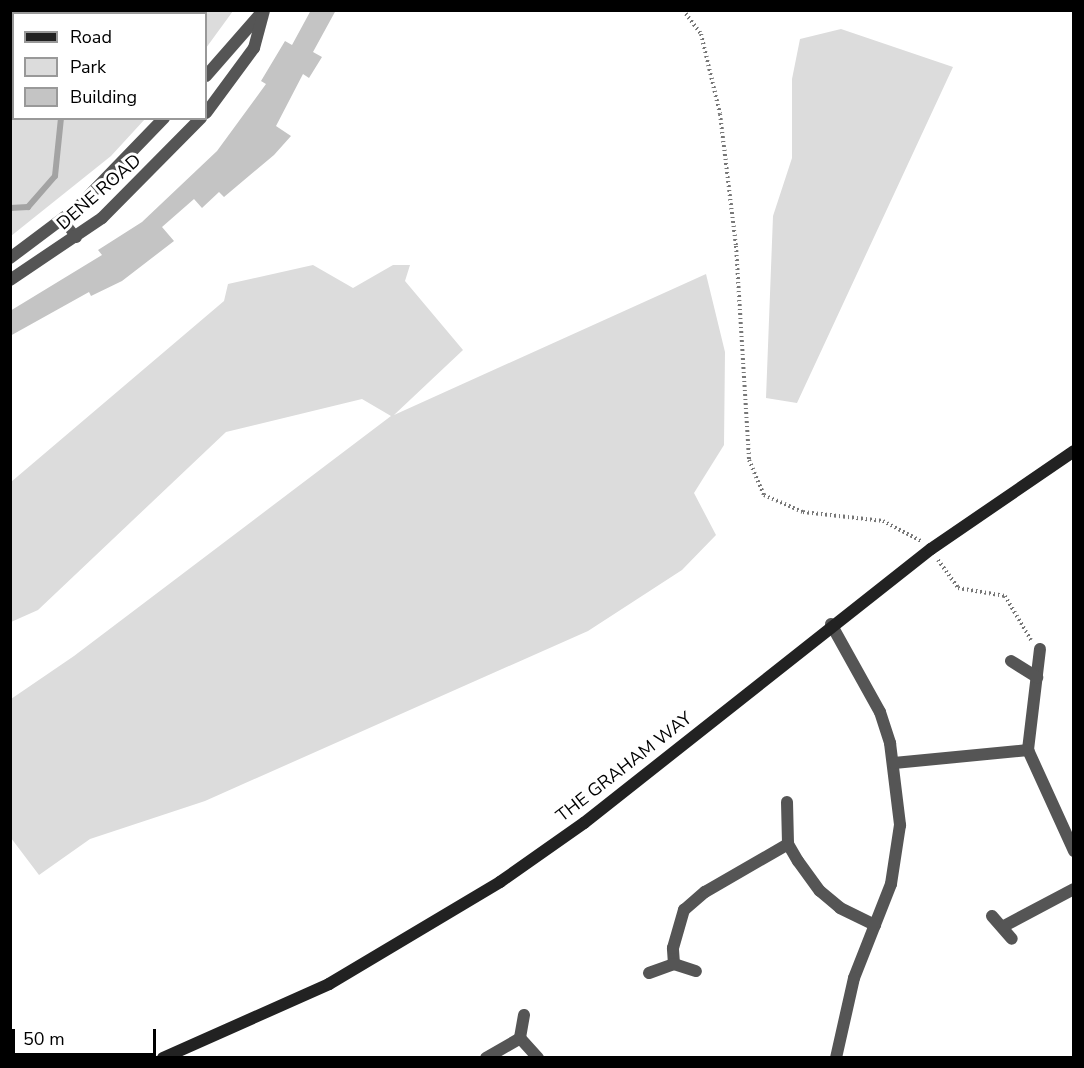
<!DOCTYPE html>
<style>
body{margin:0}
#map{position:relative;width:1084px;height:1068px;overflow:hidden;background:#fff;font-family:"Nunito Sans",sans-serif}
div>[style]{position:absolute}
.green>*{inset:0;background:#dcdcdc}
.stream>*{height:6px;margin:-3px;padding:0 3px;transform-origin:3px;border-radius:3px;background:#a3a3a3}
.building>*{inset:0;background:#c4c4c4}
.path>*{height:4px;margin-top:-2px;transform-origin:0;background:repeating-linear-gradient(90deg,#777 0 1.5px,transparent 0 4.5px)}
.lane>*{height:10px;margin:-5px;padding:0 5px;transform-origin:5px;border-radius:5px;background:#555}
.street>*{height:12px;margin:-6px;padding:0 6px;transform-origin:6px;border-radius:6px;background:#555}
.secondary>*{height:12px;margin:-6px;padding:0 6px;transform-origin:6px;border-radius:6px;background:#222}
span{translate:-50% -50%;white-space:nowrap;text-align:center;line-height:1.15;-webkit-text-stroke:6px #fff;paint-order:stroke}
.street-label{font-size:18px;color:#000}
.frame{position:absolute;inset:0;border:12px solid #000;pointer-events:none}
.legend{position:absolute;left:12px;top:12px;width:195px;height:108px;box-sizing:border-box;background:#fff;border:2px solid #999;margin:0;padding:8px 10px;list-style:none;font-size:18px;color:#000}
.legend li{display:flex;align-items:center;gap:12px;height:30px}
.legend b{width:30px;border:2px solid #999}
.scale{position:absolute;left:12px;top:1029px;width:144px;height:27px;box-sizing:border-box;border:3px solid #000;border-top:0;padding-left:8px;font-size:18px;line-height:21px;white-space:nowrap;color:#000;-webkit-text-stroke:4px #fff;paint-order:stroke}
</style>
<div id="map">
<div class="green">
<div style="clip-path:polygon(11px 10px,233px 11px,206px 48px,206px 14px,14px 14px,14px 118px,145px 119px,111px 156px,11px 236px)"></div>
<div style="clip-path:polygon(841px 29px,953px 67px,797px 403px,766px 398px,773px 216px,792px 158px,792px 79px,800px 39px)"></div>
<div style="clip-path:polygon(313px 265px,353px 288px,393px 265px,410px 265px,405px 281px,463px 350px,394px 415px,706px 274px,725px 352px,724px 445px,694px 493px,716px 535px,682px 570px,588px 631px,205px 801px,90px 839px,39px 875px,11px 838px,11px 699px,74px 656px,391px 416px,362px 399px,226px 432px,38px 610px,11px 622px,11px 482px,224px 301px,228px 284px)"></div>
</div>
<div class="stream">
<div style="left:161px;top:14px;width:6px;rotate:-45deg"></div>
<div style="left:10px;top:208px;width:18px;rotate:-3deg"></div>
<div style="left:28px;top:207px;width:41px;rotate:-48.9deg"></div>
<div style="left:55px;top:176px;width:58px;rotate:-84.1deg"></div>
</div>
<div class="building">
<div style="clip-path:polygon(311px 10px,336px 10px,313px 52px,322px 57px,309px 78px,303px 74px,276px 126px,291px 136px,274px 155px,224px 197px,219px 192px,202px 208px,194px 199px,162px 227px,174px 241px,122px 281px,91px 296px,89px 292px,10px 336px,10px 311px,102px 255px,98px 250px,142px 222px,217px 151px,266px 84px,261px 81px,285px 41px,292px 45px)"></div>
</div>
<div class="path">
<div style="left:683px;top:10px;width:30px;rotate:53deg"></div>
<div style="left:701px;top:34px;width:82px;rotate:76.6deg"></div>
<div style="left:720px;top:114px;width:133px;rotate:83.1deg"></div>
<div style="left:736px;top:246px;width:214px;rotate:86.5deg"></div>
<div style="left:749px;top:460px;width:38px;rotate:67deg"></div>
<div style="left:764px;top:495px;width:43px;rotate:23.6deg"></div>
<div style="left:803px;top:512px;width:81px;rotate:6.4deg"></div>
<div style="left:883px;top:521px;width:43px;rotate:27.8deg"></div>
<div style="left:938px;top:560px;width:34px;rotate:54deg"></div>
<div style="left:958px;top:588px;width:48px;rotate:9.7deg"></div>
<div style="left:1005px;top:596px;width:51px;rotate:59.4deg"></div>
</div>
<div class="lane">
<div style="left:62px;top:219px;width:24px;rotate:52deg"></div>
</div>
<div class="street">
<div style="left:206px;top:76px;width:85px;rotate:-48.8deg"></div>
<div style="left:206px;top:113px;width:81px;rotate:-53.6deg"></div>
<div style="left:254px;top:48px;width:38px;rotate:-75deg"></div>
<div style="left:10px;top:258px;width:85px;rotate:-36.9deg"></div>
<div style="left:78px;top:207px;width:124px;rotate:-46deg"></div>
<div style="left:10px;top:280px;width:111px;rotate:-34deg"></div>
<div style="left:102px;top:218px;width:141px;rotate:-45.3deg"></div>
<div style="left:831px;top:624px;width:101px;rotate:60.9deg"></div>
<div style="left:880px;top:712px;width:33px;rotate:72deg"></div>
<div style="left:890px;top:743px;width:83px;rotate:83deg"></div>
<div style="left:900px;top:825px;width:60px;rotate:98.7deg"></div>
<div style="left:891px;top:884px;width:101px;rotate:111.5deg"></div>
<div style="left:854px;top:978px;width:82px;rotate:102.7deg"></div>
<div style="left:1040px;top:649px;width:102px;rotate:96.8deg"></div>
<div style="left:1028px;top:750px;width:111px;rotate:65.5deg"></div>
<div style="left:1011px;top:661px;width:31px;rotate:32deg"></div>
<div style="left:894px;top:763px;width:135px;rotate:-5.5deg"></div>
<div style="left:787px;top:802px;width:42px;rotate:88.6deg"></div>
<div style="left:788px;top:844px;width:20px;rotate:60deg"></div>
<div style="left:798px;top:861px;width:37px;rotate:54deg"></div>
<div style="left:820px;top:891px;width:26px;rotate:40deg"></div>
<div style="left:840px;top:908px;width:39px;rotate:26deg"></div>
<div style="left:992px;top:916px;width:30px;rotate:49deg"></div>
<div style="left:1004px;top:926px;width:79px;rotate:-27.9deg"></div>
<div style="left:674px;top:964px;width:16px;rotate:-94deg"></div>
<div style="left:673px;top:948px;width:40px;rotate:-74deg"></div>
<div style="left:684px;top:910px;width:28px;rotate:-41deg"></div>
<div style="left:705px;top:892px;width:96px;rotate:-30deg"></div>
<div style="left:649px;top:973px;width:27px;rotate:-20deg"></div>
<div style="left:674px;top:964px;width:23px;rotate:18deg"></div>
<div style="left:524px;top:1015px;width:23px;rotate:100deg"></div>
<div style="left:520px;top:1038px;width:27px;rotate:48deg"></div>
<div style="left:486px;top:1058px;width:39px;rotate:-30deg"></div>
</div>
<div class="secondary">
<div style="left:163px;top:1058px;width:182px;rotate:-24deg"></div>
<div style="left:329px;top:984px;width:199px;rotate:-30.8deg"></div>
<div style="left:500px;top:882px;width:103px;rotate:-35.1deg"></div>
<div style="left:584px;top:823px;width:442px;rotate:-38.3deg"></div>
<div style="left:931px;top:549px;width:173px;rotate:-34.4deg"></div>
</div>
<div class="street-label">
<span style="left:99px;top:192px;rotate:-41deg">DENE ROAD</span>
<span style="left:624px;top:767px;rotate:-38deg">THE GRAHAM WAY</span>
</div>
<div class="frame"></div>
<ul class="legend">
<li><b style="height:8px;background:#222"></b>Road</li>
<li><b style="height:16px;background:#dcdcdc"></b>Park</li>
<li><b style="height:16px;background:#c4c4c4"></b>Building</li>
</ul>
<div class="scale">50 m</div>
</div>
